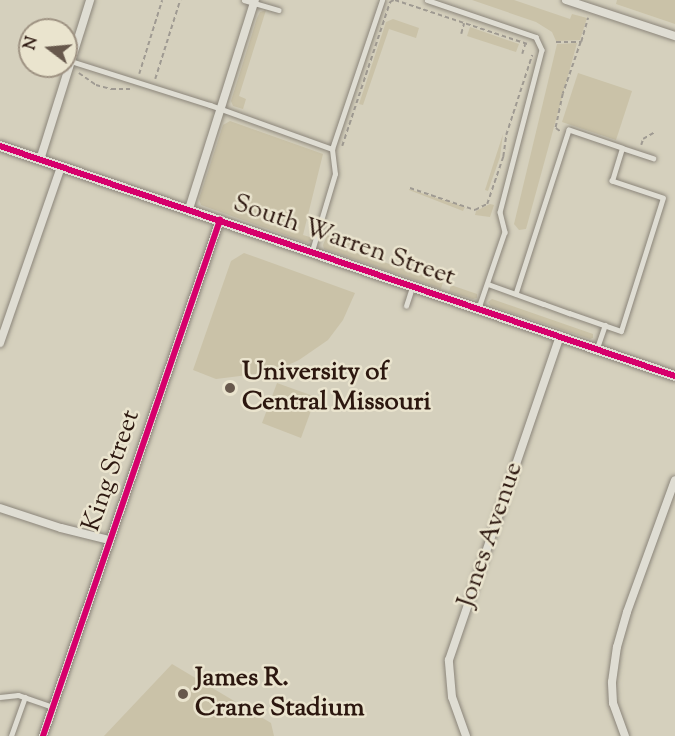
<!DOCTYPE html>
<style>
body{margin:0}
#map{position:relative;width:675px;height:736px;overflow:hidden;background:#d5d0bd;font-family:"Sorts Mill Goudy",serif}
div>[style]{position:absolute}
.green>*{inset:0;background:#cac2a8}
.path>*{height:1.5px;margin-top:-0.75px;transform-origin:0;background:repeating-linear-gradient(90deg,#9f9a92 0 4.5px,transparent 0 7.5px)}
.roads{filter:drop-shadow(0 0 2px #8b857a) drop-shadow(0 0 2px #8b857a)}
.service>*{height:4.5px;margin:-2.25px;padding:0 2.25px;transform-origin:2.25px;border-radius:2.25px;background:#dfddd3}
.minor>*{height:8px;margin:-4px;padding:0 4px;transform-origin:4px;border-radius:4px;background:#dfddd3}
.tertiary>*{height:10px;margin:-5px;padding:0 5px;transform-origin:5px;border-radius:5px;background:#dfddd3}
.cycleway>*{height:6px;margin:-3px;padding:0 3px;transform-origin:3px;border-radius:3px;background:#d6006c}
.dots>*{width:16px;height:16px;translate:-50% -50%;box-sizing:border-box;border:3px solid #eae4ce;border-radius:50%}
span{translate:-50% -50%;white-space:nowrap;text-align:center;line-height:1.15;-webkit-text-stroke:5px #eae4ce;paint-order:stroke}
.street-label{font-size:26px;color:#2c170f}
.poi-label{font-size:26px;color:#2c170f;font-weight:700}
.left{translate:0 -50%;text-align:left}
.north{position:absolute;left:18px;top:18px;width:60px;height:60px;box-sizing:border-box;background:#eae4ce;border:2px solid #9e9282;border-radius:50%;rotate:286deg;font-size:16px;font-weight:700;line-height:24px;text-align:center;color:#2c170f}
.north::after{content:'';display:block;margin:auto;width:21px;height:27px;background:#67584c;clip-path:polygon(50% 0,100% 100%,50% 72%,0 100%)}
</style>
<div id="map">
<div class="green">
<div style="clip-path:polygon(472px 0,514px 0,570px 19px,572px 14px,587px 18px,580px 40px,556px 41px,552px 32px,536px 22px)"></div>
<div style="clip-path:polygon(617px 0,675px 0,675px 24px,616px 4px)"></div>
<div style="clip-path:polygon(266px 10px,239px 96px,246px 99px,243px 109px,233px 106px,231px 101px,257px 18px,260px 12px)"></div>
<div style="clip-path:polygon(393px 19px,419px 28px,416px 38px,389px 29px,363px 105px,359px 104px,386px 22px)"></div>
<div style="clip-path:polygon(470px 27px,519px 44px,516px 52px,467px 36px)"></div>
<div style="clip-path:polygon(577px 43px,526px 229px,519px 230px,514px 224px,557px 44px)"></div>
<div style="clip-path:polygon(578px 73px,632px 91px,616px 140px,562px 122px)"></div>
<div style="clip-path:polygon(230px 121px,323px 154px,303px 235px,313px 238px,311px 241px,307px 243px,201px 205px,199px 199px,223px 125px)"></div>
<div style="clip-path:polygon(503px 134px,500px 157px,488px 191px,485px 190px)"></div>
<div style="clip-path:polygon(409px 189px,465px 207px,463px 211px,409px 190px)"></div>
<div style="clip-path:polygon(490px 204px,494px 205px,490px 217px,475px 215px,476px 211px)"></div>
<div style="clip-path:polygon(327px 235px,349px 242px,354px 252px,443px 282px,441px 289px,324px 249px,323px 245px)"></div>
<div style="clip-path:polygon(244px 253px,355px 293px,343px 320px,328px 340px,299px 360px,273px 372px,216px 379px,193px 370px,231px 261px)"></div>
<div style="clip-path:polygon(451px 285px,477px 294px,477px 298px,473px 299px,449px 292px)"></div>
<div style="clip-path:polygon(492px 299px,593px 334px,593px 338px,590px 339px,491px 306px,488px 302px)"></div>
<div style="clip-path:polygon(277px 383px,316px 397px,301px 438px,262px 423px)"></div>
<div style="clip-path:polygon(172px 664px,271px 723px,274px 736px,104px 736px)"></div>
</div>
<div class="path">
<div style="left:395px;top:0;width:142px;rotate:18.4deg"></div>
<div style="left:461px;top:34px;width:11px;rotate:-75deg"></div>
<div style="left:556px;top:42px;width:25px"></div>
<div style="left:581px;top:42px;width:55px;rotate:109.1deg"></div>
<div style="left:563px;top:94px;width:35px;rotate:102deg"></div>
<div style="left:556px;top:128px;width:5px;rotate:37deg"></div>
<div style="left:581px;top:42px;width:25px;rotate:-74deg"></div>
<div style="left:522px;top:54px;width:10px;rotate:-73deg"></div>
<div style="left:79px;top:73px;width:21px;rotate:35deg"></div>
<div style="left:96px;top:85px;width:16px;rotate:15deg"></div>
<div style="left:111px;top:89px;width:19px"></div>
<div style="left:139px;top:74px;width:77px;rotate:-72.7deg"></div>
<div style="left:155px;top:79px;width:83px;rotate:-72.4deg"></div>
<div style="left:641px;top:145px;width:6px;rotate:-72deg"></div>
<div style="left:643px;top:139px;width:14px;rotate:-30deg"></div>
<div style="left:342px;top:146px;width:152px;rotate:-71.6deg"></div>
<div style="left:390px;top:2px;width:4px;rotate:-27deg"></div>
<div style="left:410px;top:188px;width:69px;rotate:18.7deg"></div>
<div style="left:475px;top:210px;width:13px;rotate:-27deg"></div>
<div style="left:487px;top:204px;width:50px;rotate:-71.2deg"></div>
<div style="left:503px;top:157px;width:22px;rotate:-82deg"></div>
<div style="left:506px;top:135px;width:84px;rotate:-72deg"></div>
</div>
<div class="roads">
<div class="service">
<div style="left:244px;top:0;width:36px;rotate:16deg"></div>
<div style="left:427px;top:0;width:115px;rotate:18.7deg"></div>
<div style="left:536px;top:37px;width:14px;rotate:65deg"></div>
<div style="left:542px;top:50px;width:167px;rotate:104.5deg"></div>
<div style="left:500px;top:212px;width:21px;rotate:76deg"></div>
<div style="left:505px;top:232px;width:80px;rotate:108.9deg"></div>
<div style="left:71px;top:61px;width:146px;rotate:17.6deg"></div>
<div style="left:210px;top:105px;width:130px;rotate:19.8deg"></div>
<div style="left:332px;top:149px;width:157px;rotate:-71.4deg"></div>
<div style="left:622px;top:148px;width:33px;rotate:18deg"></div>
<div style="left:312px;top:251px;width:80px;rotate:-73.4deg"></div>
<div style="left:335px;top:174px;width:25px;rotate:-97deg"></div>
<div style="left:488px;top:284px;width:59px;rotate:19.7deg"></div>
<div style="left:544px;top:304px;width:27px;rotate:20deg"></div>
<div style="left:569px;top:313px;width:55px;rotate:19.1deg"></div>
<div style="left:621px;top:331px;width:139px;rotate:-72.5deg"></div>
<div style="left:663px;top:198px;width:54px;rotate:-161.6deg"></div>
<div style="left:612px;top:181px;width:34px;rotate:-73deg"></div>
<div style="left:622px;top:148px;width:56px;rotate:-161.2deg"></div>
<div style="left:569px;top:130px;width:172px;rotate:107.9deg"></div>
<div style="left:406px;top:306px;width:19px;rotate:-72deg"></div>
<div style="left:597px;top:348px;width:24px;rotate:-71deg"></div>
<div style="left:0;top:697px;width:18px;rotate:-6deg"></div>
<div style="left:18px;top:695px;width:37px;rotate:19deg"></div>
<div style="left:11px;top:736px;width:41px;rotate:-70.3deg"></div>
</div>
<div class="minor">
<div style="left:566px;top:0;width:115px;rotate:18.3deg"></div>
<div style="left:40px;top:160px;width:168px;rotate:-72.6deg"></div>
<div style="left:189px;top:209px;width:219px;rotate:-72.5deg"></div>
<div style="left:0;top:343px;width:186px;rotate:-70.9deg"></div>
<div style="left:0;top:508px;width:64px;rotate:18.2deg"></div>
<div style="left:61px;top:528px;width:49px;rotate:14deg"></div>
<div style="left:43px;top:736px;width:546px;rotate:-71.07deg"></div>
<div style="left:466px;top:736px;width:41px;rotate:-109.7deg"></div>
<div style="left:452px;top:697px;width:37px;rotate:-95deg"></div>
<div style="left:449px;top:660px;width:343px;rotate:-71.1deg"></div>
<div style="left:625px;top:736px;width:35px;rotate:-110deg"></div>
<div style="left:613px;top:703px;width:21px;rotate:-93deg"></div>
<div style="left:612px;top:682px;width:35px;rotate:-82deg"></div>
<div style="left:617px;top:647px;width:36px;rotate:-74deg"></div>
<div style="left:627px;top:612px;width:140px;rotate:-70deg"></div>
</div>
<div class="tertiary">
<div style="left:0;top:146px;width:713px;rotate:18.82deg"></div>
</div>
</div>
<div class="cycleway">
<div style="left:0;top:146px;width:713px;rotate:18.82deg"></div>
<div style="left:43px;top:736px;width:546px;rotate:-71.07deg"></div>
</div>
<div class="dots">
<div style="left:230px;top:388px;background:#67584c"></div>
<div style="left:183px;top:694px;background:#67584c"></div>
</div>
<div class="street-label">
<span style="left:344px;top:241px;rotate:19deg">South Warren Street</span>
<span style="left:112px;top:471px;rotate:-71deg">King Street</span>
<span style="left:491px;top:535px;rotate:-71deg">Jones Avenue</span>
</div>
<div class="poi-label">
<span class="left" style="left:242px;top:388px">University of<br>Central Missouri</span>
<span class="left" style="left:195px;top:694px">James R.<br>Crane Stadium</span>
</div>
<div class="north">N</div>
</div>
